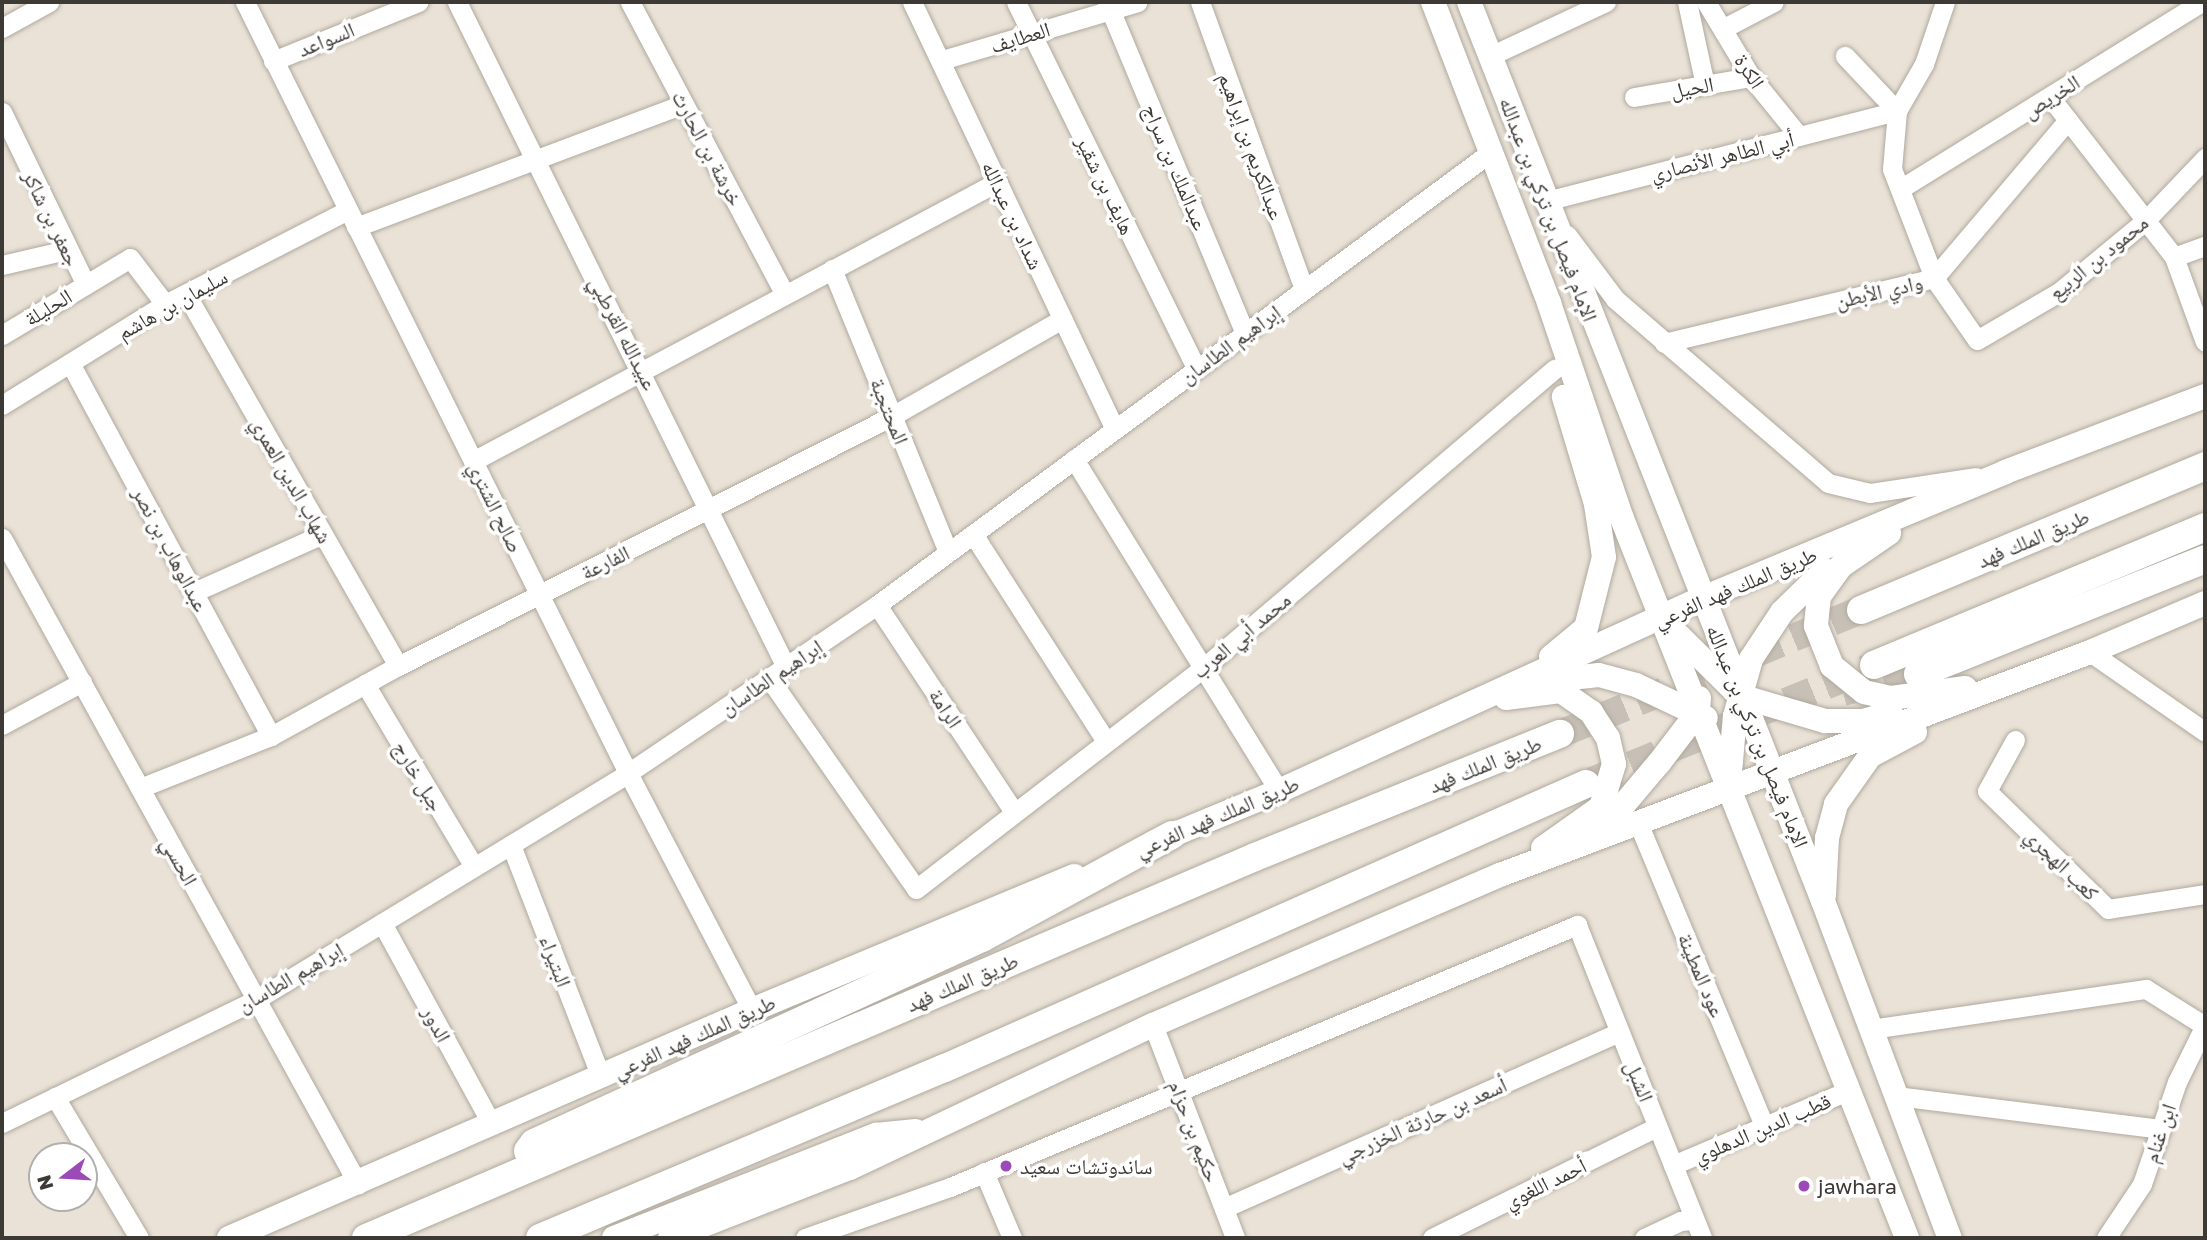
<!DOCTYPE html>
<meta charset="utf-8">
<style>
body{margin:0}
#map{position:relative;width:2207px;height:1240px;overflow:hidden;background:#eae2d7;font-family:"Golos Text","Noto Naskh Arabic",sans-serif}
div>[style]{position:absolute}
.highway-tunnel>*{height:28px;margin-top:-14px;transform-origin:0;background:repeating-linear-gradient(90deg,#c7c0b7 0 28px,transparent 0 42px)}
.roads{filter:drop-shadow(0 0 2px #b0a99e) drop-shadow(0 0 2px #b0a99e)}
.minor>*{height:19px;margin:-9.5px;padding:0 9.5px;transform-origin:9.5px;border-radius:9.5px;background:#fff}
.major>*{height:24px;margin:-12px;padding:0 12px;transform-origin:12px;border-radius:12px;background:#fff}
.highway>*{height:28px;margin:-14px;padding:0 14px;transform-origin:14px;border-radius:14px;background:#fff}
.dots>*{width:19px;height:19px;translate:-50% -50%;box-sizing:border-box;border:4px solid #fff;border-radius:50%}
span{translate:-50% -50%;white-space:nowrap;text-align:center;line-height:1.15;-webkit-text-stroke:7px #fff;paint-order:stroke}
.street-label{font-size:21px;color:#3d3a36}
.poi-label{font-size:21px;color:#3d3a36}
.left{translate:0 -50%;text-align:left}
.frame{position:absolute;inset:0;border:4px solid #3d3a36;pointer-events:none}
.north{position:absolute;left:28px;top:1142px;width:70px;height:70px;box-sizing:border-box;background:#fff;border:2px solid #b1b0af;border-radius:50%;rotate:253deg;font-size:19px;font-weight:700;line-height:28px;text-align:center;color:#3d3a36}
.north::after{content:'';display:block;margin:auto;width:24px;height:32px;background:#9c4ab8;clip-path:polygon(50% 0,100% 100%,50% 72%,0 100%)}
</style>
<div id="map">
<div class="highway-tunnel">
<div style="left:1843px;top:692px;width:77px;rotate:-13.5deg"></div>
<div style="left:1560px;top:734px;width:326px;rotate:-22.4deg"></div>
<div style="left:1592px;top:781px;width:299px;rotate:-22.2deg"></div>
</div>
<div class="roads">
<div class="minor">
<div style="left:245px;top:2px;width:861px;rotate:63.58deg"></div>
<div style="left:628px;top:773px;width:267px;rotate:62.4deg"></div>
<div style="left:457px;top:2px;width:742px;rotate:63.68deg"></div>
<div style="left:630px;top:2px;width:331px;rotate:62.1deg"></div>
<div style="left:912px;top:2px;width:471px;rotate:64.6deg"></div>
<div style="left:1016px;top:2px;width:408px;rotate:63.8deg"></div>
<div style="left:1107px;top:2px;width:359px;rotate:67.4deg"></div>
<div style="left:1200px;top:2px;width:305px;rotate:70.1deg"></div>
<div style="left:1687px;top:2px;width:85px;rotate:77.8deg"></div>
<div style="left:1706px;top:2px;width:87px;rotate:59deg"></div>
<div style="left:1751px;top:77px;width:76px;rotate:50.9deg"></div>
<div style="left:1945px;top:2px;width:65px;rotate:108.7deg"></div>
<div style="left:1924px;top:64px;width:54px;rotate:119.9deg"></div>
<div style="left:1897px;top:111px;width:58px;rotate:94.9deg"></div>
<div style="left:1892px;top:169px;width:117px;rotate:68.9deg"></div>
<div style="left:1934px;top:278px;width:75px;rotate:55.3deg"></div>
<div style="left:1977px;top:340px;width:95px;rotate:-30.3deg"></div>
<div style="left:2059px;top:292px;width:113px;rotate:-39.6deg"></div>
<div style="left:2146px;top:220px;width:86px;rotate:-46.4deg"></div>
<div style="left:2px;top:28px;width:54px;rotate:-29deg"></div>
<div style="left:1724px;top:28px;width:56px;rotate:-27.5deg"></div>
<div style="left:1490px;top:56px;width:128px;rotate:-25deg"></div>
<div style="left:942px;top:60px;width:204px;rotate:-16.5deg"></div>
<div style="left:273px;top:61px;width:157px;rotate:-22.1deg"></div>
<div style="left:1634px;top:97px;width:119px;rotate:-9.7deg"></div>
<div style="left:2050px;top:97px;width:202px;rotate:52.2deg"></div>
<div style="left:2174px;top:257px;width:90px;rotate:70deg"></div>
<div style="left:2px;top:112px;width:192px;rotate:64.1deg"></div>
<div style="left:1900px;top:189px;width:355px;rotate:-31.8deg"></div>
<div style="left:1546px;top:201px;width:362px;rotate:-14.4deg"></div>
<div style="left:1897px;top:111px;width:76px;rotate:-133.4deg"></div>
<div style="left:356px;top:227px;width:350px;rotate:-20.6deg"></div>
<div style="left:1567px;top:235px;width:80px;rotate:53.1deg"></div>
<div style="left:1615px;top:299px;width:281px;rotate:40.8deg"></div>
<div style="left:1828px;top:483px;width:43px;rotate:13.4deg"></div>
<div style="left:1870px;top:493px;width:107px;rotate:-8.6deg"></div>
<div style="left:2174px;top:257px;width:33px;rotate:-20deg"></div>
<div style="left:2px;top:265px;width:66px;rotate:-13.2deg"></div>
<div style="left:832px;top:269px;width:306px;rotate:67.7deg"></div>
<div style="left:186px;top:294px;width:428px;rotate:60.3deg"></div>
<div style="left:2px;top:335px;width:149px;rotate:-31deg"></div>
<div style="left:130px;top:258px;width:58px;rotate:52.7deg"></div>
<div style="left:1664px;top:343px;width:278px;rotate:-13.5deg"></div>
<div style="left:1934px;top:278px;width:207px;rotate:-49.7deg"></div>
<div style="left:70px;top:363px;width:424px;rotate:61.7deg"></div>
<div style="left:2px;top:405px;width:192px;rotate:-31.8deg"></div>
<div style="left:165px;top:304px;width:203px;rotate:-27.2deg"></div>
<div style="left:1074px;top:459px;width:390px;rotate:58.3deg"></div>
<div style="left:473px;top:461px;width:594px;rotate:-28.03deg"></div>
<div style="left:973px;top:534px;width:246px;rotate:57.3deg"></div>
<div style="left:2px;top:538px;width:738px;rotate:61.14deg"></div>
<div style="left:194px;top:592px;width:141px;rotate:-24.2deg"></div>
<div style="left:877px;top:605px;width:248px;rotate:56.5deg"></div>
<div style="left:2090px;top:652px;width:140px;rotate:34.8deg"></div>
<div style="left:769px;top:678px;width:257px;rotate:55.1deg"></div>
<div style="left:916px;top:889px;width:362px;rotate:-37.6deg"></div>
<div style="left:1203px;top:668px;width:462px;rotate:-40.4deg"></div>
<div style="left:365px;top:684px;width:213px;rotate:59.2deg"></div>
<div style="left:2px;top:725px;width:91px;rotate:-28.3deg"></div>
<div style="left:2015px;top:740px;width:58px;rotate:118.8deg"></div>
<div style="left:1987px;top:791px;width:169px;rotate:44.3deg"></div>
<div style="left:2108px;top:909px;width:98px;rotate:-8.8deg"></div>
<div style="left:140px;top:788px;width:141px;rotate:-21.7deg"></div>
<div style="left:271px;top:736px;width:145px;rotate:-28.9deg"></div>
<div style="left:398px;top:666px;width:554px;rotate:-26.84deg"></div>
<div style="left:892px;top:416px;width:196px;rotate:-29.7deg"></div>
<div style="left:1639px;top:825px;width:325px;rotate:67.4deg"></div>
<div style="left:511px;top:845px;width:249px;rotate:68.8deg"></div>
<div style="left:382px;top:923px;width:230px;rotate:61.4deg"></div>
<div style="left:1153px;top:1025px;width:228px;rotate:68.9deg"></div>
<div style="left:1871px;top:1029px;width:278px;rotate:-8.3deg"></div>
<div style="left:2146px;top:989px;width:70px;rotate:32.1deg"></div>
<div style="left:1897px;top:1096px;width:266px;rotate:7.1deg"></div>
<div style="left:55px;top:1097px;width:164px;rotate:59.2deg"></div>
<div style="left:2px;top:1123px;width:284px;rotate:-25.9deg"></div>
<div style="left:257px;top:999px;width:434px;rotate:-31.3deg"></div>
<div style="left:628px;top:773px;width:300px;rotate:-34deg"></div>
<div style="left:877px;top:605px;width:763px;rotate:-36.42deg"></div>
<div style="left:1673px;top:1165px;width:192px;rotate:-23deg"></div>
<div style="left:984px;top:1172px;width:72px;rotate:67deg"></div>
<div style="left:1224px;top:1208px;width:433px;rotate:-24deg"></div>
<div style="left:805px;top:1238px;width:154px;rotate:-19.4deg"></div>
<div style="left:950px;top:1187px;width:680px;rotate:-22.68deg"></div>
<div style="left:1577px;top:925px;width:337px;rotate:68.2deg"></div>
<div style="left:1432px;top:1238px;width:251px;rotate:-26.3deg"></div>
<div style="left:1644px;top:1238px;width:40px;rotate:-25deg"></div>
<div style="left:1680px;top:1221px;width:14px;rotate:-4deg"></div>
<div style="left:2106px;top:1238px;width:65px;rotate:-56.3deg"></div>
<div style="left:2142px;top:1184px;width:108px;rotate:-71.1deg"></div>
<div style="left:2177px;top:1082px;width:64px;rotate:-63.8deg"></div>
</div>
<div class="major">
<div style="left:1433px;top:2px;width:323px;rotate:68.9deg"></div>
<div style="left:1549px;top:303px;width:225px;rotate:71.3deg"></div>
<div style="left:1621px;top:516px;width:777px;rotate:68.39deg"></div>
<div style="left:1469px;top:2px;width:966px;rotate:68.51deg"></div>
<div style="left:1823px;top:901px;width:360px;rotate:69.4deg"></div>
<div style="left:1889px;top:533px;width:58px;rotate:145.5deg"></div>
<div style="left:1841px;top:566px;width:37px;rotate:126deg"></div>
<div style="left:1819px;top:596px;width:30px;rotate:96deg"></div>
<div style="left:1816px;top:626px;width:43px;rotate:68.2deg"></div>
<div style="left:1832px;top:666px;width:41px;rotate:39.1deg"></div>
<div style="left:1864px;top:692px;width:28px;rotate:13deg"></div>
<div style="left:1891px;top:698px;width:75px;rotate:-7.7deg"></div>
<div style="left:1672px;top:629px;width:95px;rotate:44.6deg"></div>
<div style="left:1740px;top:696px;width:89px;rotate:16.4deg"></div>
<div style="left:1825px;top:721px;width:38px"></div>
<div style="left:1863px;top:721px;width:29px;rotate:-16deg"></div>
<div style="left:1551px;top:657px;width:45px;rotate:-39.6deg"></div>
<div style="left:1586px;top:628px;width:73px;rotate:-75.8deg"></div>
<div style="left:1604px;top:557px;width:54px;rotate:-98.6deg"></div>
<div style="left:1596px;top:504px;width:112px;rotate:-106.7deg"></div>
<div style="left:1542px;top:681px;width:57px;rotate:-6deg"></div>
<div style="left:1599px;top:675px;width:38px;rotate:15deg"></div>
<div style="left:1636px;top:685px;width:77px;rotate:25.2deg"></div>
<div style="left:1506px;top:698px;width:55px;rotate:-7.3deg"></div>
<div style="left:1561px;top:691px;width:37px;rotate:35deg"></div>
<div style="left:1591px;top:712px;width:31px;rotate:57deg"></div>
<div style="left:1608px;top:738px;width:27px;rotate:77deg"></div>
<div style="left:1614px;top:764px;width:45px;rotate:106.8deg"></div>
<div style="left:1601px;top:807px;width:71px;rotate:144.7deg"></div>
<div style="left:1729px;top:784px;width:68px;rotate:-85deg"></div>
<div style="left:1735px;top:716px;width:59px;rotate:-74.3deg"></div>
<div style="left:1751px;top:659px;width:56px;rotate:-56.6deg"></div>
<div style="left:1782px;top:612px;width:60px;rotate:-44.3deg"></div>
<div style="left:1592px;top:830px;width:26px;rotate:-32deg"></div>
<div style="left:1614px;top:816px;width:70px;rotate:-49.7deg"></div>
<div style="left:1659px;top:763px;width:64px;rotate:-52.6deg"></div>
<div style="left:1698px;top:712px;width:14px;rotate:-86deg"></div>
<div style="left:1153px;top:843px;width:136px;rotate:-22.4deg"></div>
<div style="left:1279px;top:791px;width:466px;rotate:-24.5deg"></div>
<div style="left:1703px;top:598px;width:327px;rotate:-22.6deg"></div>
<div style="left:2005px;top:472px;width:214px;rotate:-20.8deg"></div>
<div style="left:1824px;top:895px;width:57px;rotate:-87deg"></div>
<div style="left:1827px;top:838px;width:35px;rotate:-75deg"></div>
<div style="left:1836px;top:804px;width:59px;rotate:-54.7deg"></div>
<div style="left:1870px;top:756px;width:51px;rotate:-28.1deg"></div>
<div style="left:229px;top:1238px;width:571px;rotate:-23.55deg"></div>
<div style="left:752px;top:1010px;width:349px;rotate:-22.6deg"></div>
<div style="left:614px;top:1238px;width:282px;rotate:-21.5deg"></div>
<div style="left:876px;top:1135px;width:40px;rotate:-5.7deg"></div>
<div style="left:670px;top:1238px;width:193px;rotate:-21.3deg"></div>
<div style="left:850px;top:1168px;width:335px;rotate:-25.3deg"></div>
<div style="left:1153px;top:1025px;width:378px;rotate:-23.4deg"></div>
<div style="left:1500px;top:875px;width:631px;rotate:-20.7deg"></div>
<div style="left:2090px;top:652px;width:125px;rotate:-23.1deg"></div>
</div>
<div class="highway">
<div style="left:1861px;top:610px;width:373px;rotate:-22.7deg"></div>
<div style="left:1874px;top:665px;width:359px;rotate:-22.6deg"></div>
<div style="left:1918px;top:674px;width:309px;rotate:-21.8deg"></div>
<div style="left:528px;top:1151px;width:10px;rotate:-53deg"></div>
<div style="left:534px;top:1143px;width:493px;rotate:-24.6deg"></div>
<div style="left:982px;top:938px;width:216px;rotate:-28.5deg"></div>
<div style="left:366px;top:1238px;width:967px;rotate:-23.2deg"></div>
<div style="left:1255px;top:857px;width:329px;rotate:-22deg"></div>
<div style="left:540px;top:1238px;width:439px;rotate:-22.8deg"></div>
<div style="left:945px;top:1068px;width:701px;rotate:-23.9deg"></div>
</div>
</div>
<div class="dots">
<div style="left:1006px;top:1166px;background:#9c4ab8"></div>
<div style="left:1804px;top:1186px;background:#9c4ab8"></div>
</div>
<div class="street-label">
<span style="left:1020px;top:37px;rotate:-17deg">العطايف</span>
<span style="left:326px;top:39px;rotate:-22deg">السواعد</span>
<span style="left:1750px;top:71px;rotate:57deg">الكرة</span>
<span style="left:1692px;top:87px;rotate:-10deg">الحيل</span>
<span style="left:2051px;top:96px;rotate:-32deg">الخريص</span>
<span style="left:1252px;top:146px;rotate:70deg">عبدالكريم بن إبراهيم</span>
<span style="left:708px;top:148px;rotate:62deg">خرشة بن الحارث</span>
<span style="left:1722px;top:156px;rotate:-14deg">أبي الطاهر الأنصاري</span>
<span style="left:1176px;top:167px;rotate:67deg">عبدالملك بن سراج</span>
<span style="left:1106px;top:185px;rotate:64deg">هايف بن شقير</span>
<span style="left:1549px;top:209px;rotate:69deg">الإمام فيصل بن تركي بن عبدالله</span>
<span style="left:1013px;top:215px;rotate:65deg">شداد بن عبدالله</span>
<span style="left:52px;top:218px;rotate:64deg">جعفر بن شاكر</span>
<span style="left:2098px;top:257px;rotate:-39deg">محمود بن الربيع</span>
<span style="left:1879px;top:291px;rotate:-13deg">وادي الأبطن</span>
<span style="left:172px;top:304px;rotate:-29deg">سليمان بن هاشم</span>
<span style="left:48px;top:307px;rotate:-31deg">الحليلة</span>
<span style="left:624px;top:333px;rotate:63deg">عبيدالله القرطبي</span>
<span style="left:1230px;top:344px;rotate:-36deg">إبراهيم الطاسان</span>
<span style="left:890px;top:411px;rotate:68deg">المحتجبة</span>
<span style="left:292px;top:480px;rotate:60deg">شهاب الدين العمري</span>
<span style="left:496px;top:507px;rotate:64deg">صالح الشتري</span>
<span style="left:2033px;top:538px;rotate:-23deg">طريق الملك فهد</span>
<span style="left:171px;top:549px;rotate:62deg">عبدالوهاب بن نصر</span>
<span style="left:605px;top:562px;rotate:-26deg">الفارعة</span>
<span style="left:1735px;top:587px;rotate:-23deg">طريق الملك فهد الفرعي</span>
<span style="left:1241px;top:635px;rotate:-40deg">محمد أبي العرب</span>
<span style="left:771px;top:677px;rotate:-34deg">إبراهيم الطاسان</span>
<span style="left:946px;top:708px;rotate:57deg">الرامة</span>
<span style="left:1758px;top:736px;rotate:68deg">الإمام فيصل بن تركي بن عبدالله</span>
<span style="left:1485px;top:764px;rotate:-22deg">طريق الملك فهد</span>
<span style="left:419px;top:776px;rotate:59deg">جبل خارج</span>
<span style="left:1217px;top:816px;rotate:-23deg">طريق الملك فهد الفرعي</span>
<span style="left:180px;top:861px;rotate:61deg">الحسي</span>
<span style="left:2062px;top:864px;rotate:44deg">كعب الهجري</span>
<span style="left:556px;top:961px;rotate:69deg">البتيراء</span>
<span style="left:1702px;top:975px;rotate:67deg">عود المطينة</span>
<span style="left:290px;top:977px;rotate:-30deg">إبراهيم الطاسان</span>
<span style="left:962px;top:982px;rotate:-23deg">طريق الملك فهد</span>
<span style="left:437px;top:1024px;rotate:62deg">الدور</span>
<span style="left:694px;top:1036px;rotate:-24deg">طريق الملك فهد الفرعي</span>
<span style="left:1640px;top:1081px;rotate:68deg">الشبل</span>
<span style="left:1422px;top:1120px;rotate:-24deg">أسعد بن حارثة الخزرجي</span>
<span style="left:1762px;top:1128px;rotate:-23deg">قطب الدين الدهلوي</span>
<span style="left:1195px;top:1131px;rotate:69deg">حكيم بن حزام</span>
<span style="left:2159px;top:1133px;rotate:-71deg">ابن غنام</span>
<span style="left:1545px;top:1183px;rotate:-26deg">أحمد اللغوي</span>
</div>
<div class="poi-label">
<span class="left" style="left:1020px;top:1166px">ساندوتشات سعيد</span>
<span class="left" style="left:1818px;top:1186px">jawhara</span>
</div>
<div class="frame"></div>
<div class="north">N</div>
</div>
